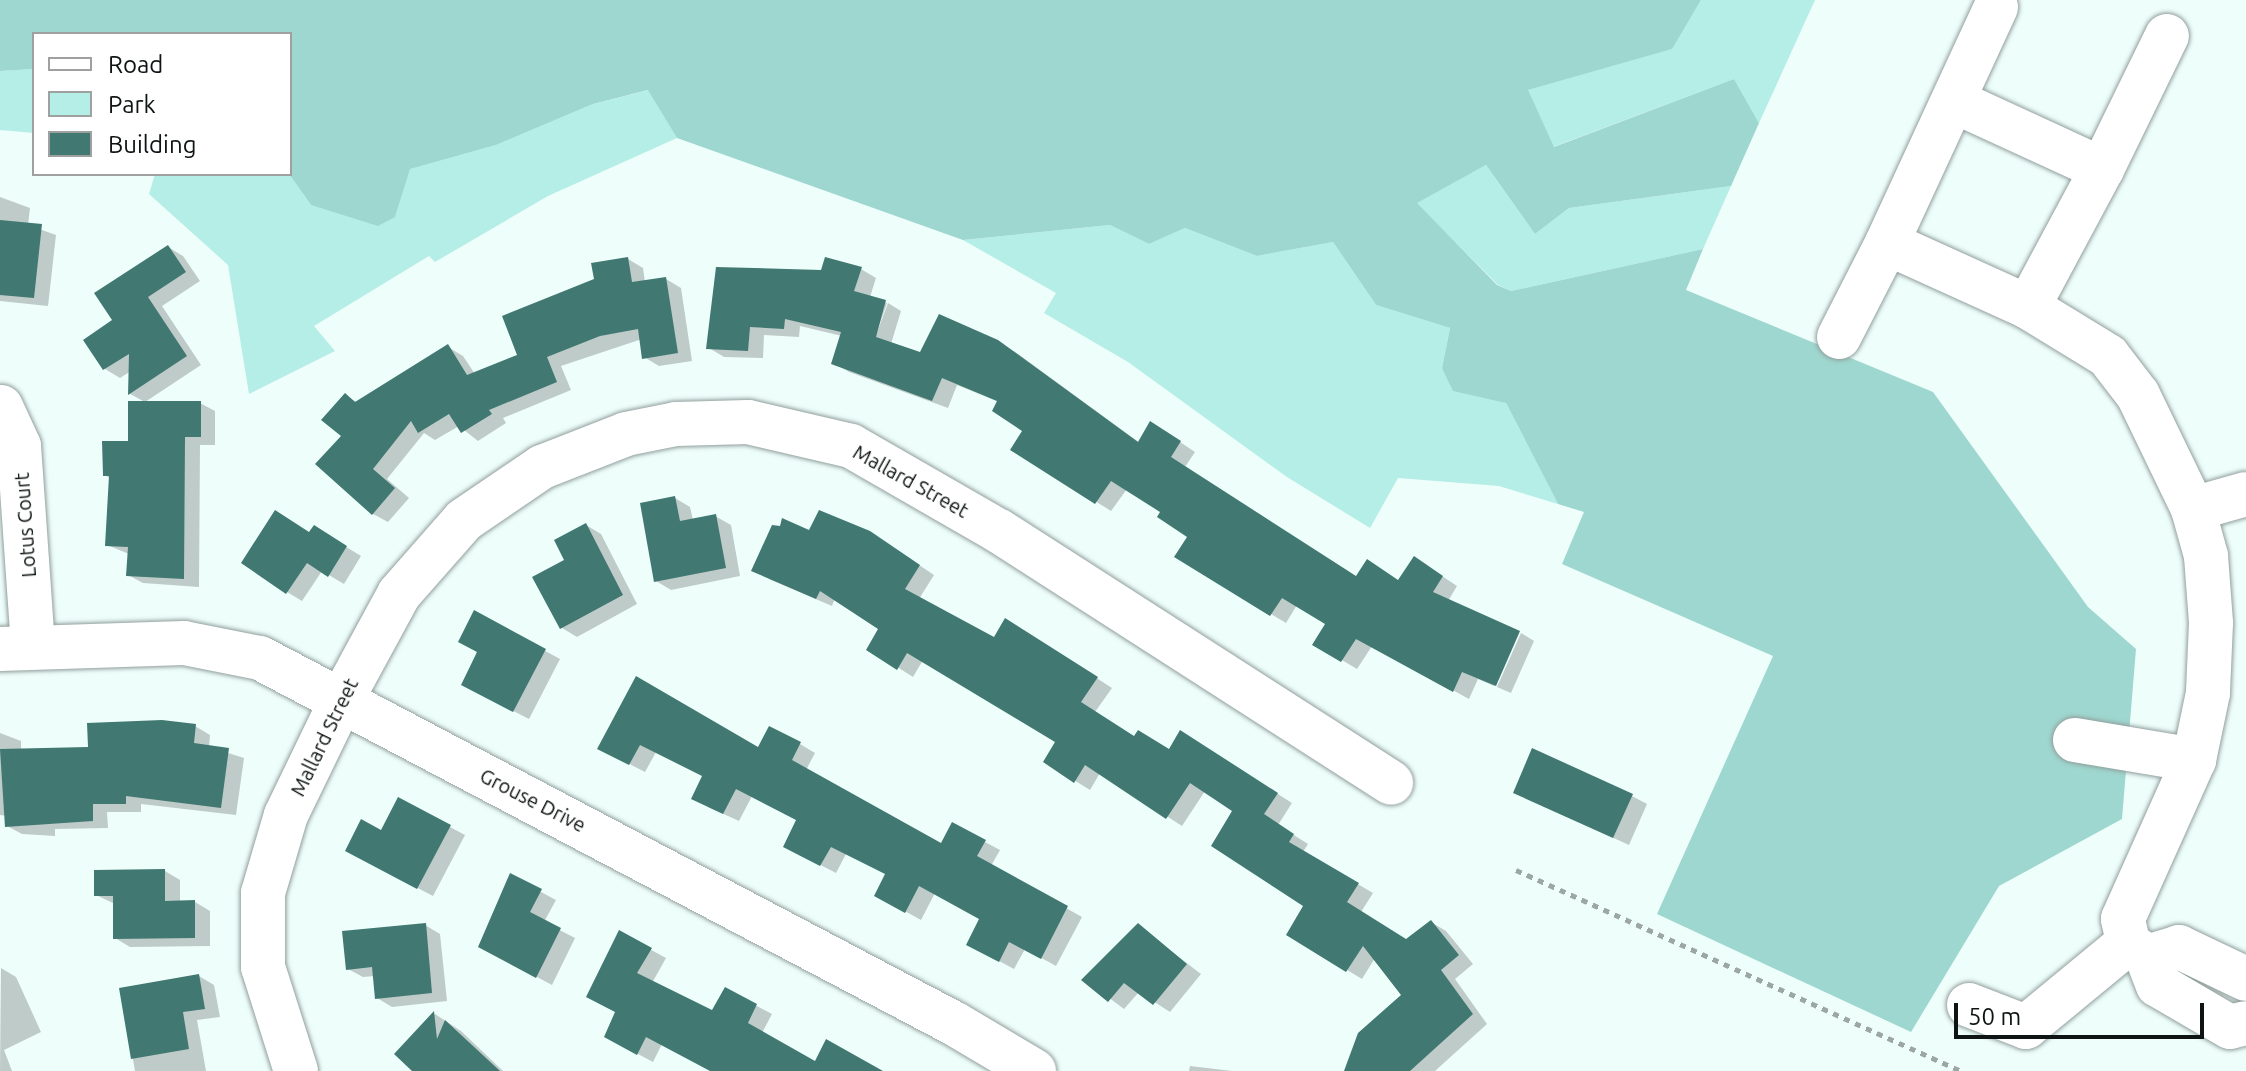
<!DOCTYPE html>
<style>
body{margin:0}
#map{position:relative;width:2246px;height:1071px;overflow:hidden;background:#eefefb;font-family:Ubuntu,sans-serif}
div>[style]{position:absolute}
.green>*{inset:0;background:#b5eee6}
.forest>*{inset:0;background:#9ed7cf}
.shadow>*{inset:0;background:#0003}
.building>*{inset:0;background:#417871}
.path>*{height:5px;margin-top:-2.5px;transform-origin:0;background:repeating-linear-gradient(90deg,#9ba6a5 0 6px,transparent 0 12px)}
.roads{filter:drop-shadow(0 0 2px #919f9d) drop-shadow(0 0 2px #919f9d)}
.minor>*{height:44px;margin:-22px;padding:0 22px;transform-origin:22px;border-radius:22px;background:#fff}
span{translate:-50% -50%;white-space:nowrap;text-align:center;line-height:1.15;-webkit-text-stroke:6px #fff;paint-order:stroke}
.street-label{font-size:20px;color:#0e1313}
.legend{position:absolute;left:32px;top:32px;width:260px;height:144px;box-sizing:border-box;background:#fff;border:2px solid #9fa1a1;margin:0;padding:10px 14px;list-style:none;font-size:24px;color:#0e1313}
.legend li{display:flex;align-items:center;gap:16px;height:40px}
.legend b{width:40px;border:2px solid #9fa1a1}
.scale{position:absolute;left:1954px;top:1003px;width:250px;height:36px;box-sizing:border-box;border:4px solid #0e1313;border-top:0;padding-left:10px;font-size:24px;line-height:28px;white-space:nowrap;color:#0e1313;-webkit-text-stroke:6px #fff;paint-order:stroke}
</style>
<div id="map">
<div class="green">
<div style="clip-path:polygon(1701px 0,1815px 0,1759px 123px,1734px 79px,1553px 147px,1527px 90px,1671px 49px)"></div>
<div style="clip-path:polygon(34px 69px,34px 133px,0 130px,0 71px)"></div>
<div style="clip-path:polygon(649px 90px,677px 138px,548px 196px,435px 262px,429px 256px,314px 326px,335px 351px,249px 394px,228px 265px,149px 194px,155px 174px,289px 174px,311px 205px,395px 217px,409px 169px,496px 145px,593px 104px)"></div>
<div style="clip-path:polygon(1486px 165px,1535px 234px,1569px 208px,1731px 186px,1703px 249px,1511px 291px,1498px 285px,1416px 203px)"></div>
<div style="clip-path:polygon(1110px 225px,1149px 244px,1185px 228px,1257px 256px,1333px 242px,1376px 305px,1450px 328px,1442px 368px,1506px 403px,1558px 504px,1499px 486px,1398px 478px,1370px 528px,1287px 477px,1128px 362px,1044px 313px,1056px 293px,963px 240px)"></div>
</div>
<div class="forest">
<div style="clip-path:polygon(0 0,1701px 0,1672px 49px,1528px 90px,1554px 147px,1734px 79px,1759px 123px,1731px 186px,1569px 208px,1535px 234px,1486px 165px,1417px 203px,1497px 285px,1511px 291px,1703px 249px,1686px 290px,1933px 392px,2088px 607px,2136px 649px,2122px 819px,1999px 886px,1911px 1032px,1657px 914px,1773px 656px,1562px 564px,1584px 512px,1558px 504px,1506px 403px,1453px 391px,1442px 368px,1450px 328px,1376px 305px,1333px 242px,1257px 256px,1185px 228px,1149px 244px,1110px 225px,963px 240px,677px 138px,648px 90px,593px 104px,496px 145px,410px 169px,395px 217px,378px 226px,311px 205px,289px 174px,290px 34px,34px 34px,34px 69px,0 71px)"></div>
</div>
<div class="shadow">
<div style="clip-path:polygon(0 197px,30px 208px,28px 225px,56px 235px,48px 306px,0 301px)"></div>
<div style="clip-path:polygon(168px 247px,183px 256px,200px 281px,162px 306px,201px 365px,145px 402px,130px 394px,131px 371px,120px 378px,105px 369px,86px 340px,115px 321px)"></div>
<div style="clip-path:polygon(628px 259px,643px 268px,645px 282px,666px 279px,681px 288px,692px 361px,659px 366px,644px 357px,642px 339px,561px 366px,571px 390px,503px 418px,506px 423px,478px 441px,459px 426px,435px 440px,424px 433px,387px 479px,409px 498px,388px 522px,373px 514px,344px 436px,345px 395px,358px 403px,448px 347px,463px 356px,475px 374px,520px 356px,596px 281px)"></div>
<div style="clip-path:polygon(861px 269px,876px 278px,870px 297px,887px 303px,872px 346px,888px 303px,901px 311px,891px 344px,921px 355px,1014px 351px,1140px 443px,1165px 432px,1195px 452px,1185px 467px,1357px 578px,1400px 582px,1430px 568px,1457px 586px,1448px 601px,1517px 632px,1494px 686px,1478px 679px,1469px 699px,1372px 646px,1357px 669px,1315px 644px,1328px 624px,1297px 605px,1286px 623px,1271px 614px,1162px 511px,1127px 489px,1111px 511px,1013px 450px,1024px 430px,999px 402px,957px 385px,948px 408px,849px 372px,834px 363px,842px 336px,800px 326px,799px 337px,764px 335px,763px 358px,724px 357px,709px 348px,822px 272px)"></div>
<div style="clip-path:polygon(200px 403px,215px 411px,215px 445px,200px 445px,199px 587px,143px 583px,128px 575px,129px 554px,107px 545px,111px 479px,105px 475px,130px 443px)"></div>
<div style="clip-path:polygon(675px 498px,690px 507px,693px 520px,715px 516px,731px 525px,740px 576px,671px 590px,656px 581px)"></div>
<div style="clip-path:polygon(586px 525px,601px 534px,637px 604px,577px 637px,562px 628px,567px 560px)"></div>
<div style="clip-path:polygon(810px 533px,885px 542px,934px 575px,919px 599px,995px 640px,1021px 629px,1112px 688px,1095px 712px,1135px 738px,1170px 752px,1196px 742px,1292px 803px,1278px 825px,1308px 844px,1303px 852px,1373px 893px,1361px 912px,1407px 941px,1431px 922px,1446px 931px,1473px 964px,1455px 979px,1487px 1024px,1435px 1071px,1368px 1071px,1404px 995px,1375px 958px,1362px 979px,1289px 935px,1306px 906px,1235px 810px,1205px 791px,1182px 826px,1100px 773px,1090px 790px,1045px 762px,1058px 741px,923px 660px,913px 677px,869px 649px,881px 629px,835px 598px,832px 606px,769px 579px)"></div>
<div style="clip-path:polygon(310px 534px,330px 537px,361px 556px,344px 584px,322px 571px,302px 601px,287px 592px)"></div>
<div style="clip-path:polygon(475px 613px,560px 659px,529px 719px,478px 693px)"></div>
<div style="clip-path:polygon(1521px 633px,1534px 641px,1511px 693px,1497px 687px)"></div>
<div style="clip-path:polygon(636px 678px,758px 750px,769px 728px,800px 744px,815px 753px,806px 770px,942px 846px,985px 842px,1000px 850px,991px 866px,1082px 917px,1056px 966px,1025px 949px,1014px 969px,984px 953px,982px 919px,935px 893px,921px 920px,892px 904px,887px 874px,846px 854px,836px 873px,801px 855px,798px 820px,752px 796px,739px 821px,708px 807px,704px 776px,656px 752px,645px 772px,614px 756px)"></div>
<div style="clip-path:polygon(195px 726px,210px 735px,209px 747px,244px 758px,236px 815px,141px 804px,141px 812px,107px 812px,108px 828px,55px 829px,55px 836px,22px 834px,7px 826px,8px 816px,0 815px,0 733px,21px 741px,21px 751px,90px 749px)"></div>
<div style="clip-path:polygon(1632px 796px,1647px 804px,1629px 845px,1530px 800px)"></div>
<div style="clip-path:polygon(450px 827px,465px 835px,433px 896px,362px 859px,382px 832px)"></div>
<div style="clip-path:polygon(165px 871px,180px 880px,180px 903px,195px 902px,210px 911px,210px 946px,130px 947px,115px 938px,115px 904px,96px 895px)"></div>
<div style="clip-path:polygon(511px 876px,556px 900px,544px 922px,575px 938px,552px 985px,496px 955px)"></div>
<div style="clip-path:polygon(425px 925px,440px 934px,447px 1001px,392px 1007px,377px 998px,375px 976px,363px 977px,348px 969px)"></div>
<div style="clip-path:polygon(1138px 926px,1201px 974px,1170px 1012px,1139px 992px,1124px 1009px,1084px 979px)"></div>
<div style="clip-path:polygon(620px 933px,666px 958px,652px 983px,713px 1013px,726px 990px,772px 1014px,762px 1033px,815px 1063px,870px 1071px,716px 1071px,662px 1044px,653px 1062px,621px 1045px)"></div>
<div style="clip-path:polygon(1px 968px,16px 977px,41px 1032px,4px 1050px,12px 1071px,0 1071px)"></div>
<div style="clip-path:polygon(199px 976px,214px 985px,220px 1017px,197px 1020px,206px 1071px,135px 1071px,121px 990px)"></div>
<div style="clip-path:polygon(435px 1014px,461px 1031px,503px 1071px,415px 1071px,397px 1054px)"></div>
<div style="clip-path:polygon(1190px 1066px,1232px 1071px,1189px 1071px)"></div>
</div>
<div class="building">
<div style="clip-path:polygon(0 220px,42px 224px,34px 298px,0 295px)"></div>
<div style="clip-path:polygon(168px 245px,186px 272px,148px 297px,187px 356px,128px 395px,129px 354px,103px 370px,83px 340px,112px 320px,94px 293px)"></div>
<div style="clip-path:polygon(628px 257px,632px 282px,666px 277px,678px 353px,642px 359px,638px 329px,600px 336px,547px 357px,557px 382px,489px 410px,492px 414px,461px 433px,449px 414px,418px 433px,411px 421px,373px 469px,395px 488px,372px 515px,315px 464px,341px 436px,321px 420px,345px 393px,355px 402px,448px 344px,467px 375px,517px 355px,502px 316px,594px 279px,591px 263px)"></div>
<div style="clip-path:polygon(825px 257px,862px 267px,854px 291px,886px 300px,876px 337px,920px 352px,939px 314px,998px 340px,1138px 442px,1150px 421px,1181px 441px,1171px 457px,1356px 576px,1367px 559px,1398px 580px,1414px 556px,1443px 576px,1433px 592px,1520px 631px,1496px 686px,1462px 672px,1453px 692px,1356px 639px,1341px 662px,1312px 645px,1325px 624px,1282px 598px,1270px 616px,1174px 557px,1187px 537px,1157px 517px,1160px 512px,1111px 481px,1095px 504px,1010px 450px,1022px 431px,992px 411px,997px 401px,942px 378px,932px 401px,831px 364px,841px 332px,785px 319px,784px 329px,750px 327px,748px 351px,706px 349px,716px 267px,821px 270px)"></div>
<div style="clip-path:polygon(128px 401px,201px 401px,201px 437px,185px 437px,184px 579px,126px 576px,128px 547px,105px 546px,109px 476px,103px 476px,102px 441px,128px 441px)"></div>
<div style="clip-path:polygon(675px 496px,680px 521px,716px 514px,726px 568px,654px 582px,640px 503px)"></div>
<div style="clip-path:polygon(275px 510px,309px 532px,314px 525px,347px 546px,328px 577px,307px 563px,286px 594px,241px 563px)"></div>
<div style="clip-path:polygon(819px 510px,870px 531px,920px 565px,905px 589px,994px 637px,1005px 618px,1098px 677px,1081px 702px,1134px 736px,1138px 730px,1169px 749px,1180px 730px,1278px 793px,1264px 814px,1294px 834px,1289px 842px,1359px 883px,1347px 902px,1406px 939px,1431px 920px,1459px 955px,1441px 970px,1473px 1014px,1410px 1071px,1344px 1071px,1358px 1033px,1401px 995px,1363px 946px,1346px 972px,1286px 935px,1303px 906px,1211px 846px,1232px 811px,1190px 783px,1166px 819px,1085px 765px,1074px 783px,1043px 762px,1055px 742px,907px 653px,897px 670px,866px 650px,878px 629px,820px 591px,816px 599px,751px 571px,772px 525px,780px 526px,782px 518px,809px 530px)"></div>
<div style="clip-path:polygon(586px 523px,623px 595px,560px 629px,532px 577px,564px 560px,554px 540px)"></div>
<div style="clip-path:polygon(474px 610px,546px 649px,513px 712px,461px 685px,477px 652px,458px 642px)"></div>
<div style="clip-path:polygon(636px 676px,758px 747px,769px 726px,801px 742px,792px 760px,941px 843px,952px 822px,986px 840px,977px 856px,1068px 906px,1041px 959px,1009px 942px,999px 962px,966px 945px,979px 919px,919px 886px,905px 913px,874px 896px,885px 874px,831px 847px,820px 866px,783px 847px,796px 820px,736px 789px,723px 814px,691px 799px,702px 776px,640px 745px,629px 765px,597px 749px)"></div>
<div style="clip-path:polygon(162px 720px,196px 724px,194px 743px,229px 748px,221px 808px,126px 796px,126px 804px,93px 804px,93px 821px,5px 827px,0 749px,88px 747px,87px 723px)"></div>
<div style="clip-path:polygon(1532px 748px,1633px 794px,1613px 838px,1513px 793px)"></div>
<div style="clip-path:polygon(398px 797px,451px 825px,417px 889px,345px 851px,361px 819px,381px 830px)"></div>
<div style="clip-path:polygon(165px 869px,165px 901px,195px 900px,195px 938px,113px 939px,113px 896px,94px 896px,94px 870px)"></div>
<div style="clip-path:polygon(510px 873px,542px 889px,530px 912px,561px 928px,536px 978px,478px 947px)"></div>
<div style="clip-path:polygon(426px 923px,432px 993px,375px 999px,372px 967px,346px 970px,342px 931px)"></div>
<div style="clip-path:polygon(1138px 923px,1187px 964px,1153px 1005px,1124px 983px,1108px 1002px,1081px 980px)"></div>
<div style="clip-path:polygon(619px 930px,652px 948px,637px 973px,712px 1010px,725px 987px,757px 1004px,748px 1023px,815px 1061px,826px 1039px,883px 1071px,710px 1071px,646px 1037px,637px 1055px,604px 1037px,615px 1012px,586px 997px)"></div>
<div style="clip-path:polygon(199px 974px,205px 1009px,183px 1012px,189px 1049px,131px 1059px,119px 988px)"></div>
<div style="clip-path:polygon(434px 1011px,437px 1039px,445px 1020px,500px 1071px,412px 1071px,394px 1054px)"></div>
</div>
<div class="path">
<div style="left:1516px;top:870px;width:489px;rotate:24.3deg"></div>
</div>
<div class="roads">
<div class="minor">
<div style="left:1954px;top:101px;width:163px;rotate:24.7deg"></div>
<div style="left:2102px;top:169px;width:148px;rotate:-64deg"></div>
<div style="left:1887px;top:243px;width:260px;rotate:-65.2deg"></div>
<div style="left:2028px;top:307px;width:157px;rotate:-61.8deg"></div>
<div style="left:1839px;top:337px;width:106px;rotate:-62.9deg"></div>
<div style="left:1887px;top:243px;width:155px;rotate:24.4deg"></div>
<div style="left:2028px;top:307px;width:94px;rotate:31.5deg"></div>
<div style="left:2108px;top:356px;width:49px;rotate:52.4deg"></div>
<div style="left:2138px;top:395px;width:127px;rotate:64.2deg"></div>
<div style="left:2193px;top:509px;width:49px;rotate:74.5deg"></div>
<div style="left:2206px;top:556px;width:67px;rotate:85.7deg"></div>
<div style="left:2211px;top:623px;width:70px;rotate:92.5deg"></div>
<div style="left:2208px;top:693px;width:68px;rotate:101.8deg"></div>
<div style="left:2194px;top:760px;width:174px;rotate:114.1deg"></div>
<div style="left:2123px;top:919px;width:25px;rotate:78deg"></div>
<div style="left:2128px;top:943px;width:24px;rotate:36deg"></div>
<div style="left:2147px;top:957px;width:30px;rotate:69deg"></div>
<div style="left:2158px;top:985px;width:83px;rotate:30.3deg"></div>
<div style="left:2230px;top:1027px;width:16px;rotate:-14deg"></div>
<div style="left:1px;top:407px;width:43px;rotate:65.2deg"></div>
<div style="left:19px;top:446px;width:201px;rotate:86deg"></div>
<div style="left:2193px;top:509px;width:55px;rotate:-15.8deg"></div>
<div style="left:0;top:649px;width:184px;rotate:-1.9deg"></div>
<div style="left:184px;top:643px;width:77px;rotate:11.2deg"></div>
<div style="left:260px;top:658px;width:785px;rotate:27.77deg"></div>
<div style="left:955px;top:1024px;width:92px;rotate:30.7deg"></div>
<div style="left:2075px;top:740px;width:121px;rotate:9.5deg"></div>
<div style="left:2147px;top:957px;width:34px;rotate:-17deg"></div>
<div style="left:2179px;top:947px;width:74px;rotate:25.5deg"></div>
<div style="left:1969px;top:1005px;width:61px;rotate:21.1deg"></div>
<div style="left:2026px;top:1027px;width:132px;rotate:-39.5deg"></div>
<div style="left:296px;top:1071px;width:109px;rotate:-107.6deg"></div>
<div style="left:263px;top:967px;width:74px;rotate:-90deg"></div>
<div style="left:263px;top:893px;width:81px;rotate:-73.6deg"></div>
<div style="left:286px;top:815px;width:127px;rotate:-64.2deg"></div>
<div style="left:341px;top:701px;width:122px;rotate:-61.5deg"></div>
<div style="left:399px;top:594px;width:98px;rotate:-48.7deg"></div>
<div style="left:464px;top:520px;width:94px;rotate:-34.2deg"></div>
<div style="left:542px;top:467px;width:90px;rotate:-21.4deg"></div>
<div style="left:626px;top:434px;width:51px;rotate:-11.3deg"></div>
<div style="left:676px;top:424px;width:72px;rotate:-1.6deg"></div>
<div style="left:748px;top:422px;width:106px;rotate:13.1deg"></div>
<div style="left:851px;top:446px;width:171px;rotate:29.9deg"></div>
<div style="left:999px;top:531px;width:466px;rotate:32.7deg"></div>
</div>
</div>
<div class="street-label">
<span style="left:911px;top:481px;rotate:29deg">Mallard Street</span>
<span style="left:25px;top:525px;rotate:-94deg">Lotus Court</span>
<span style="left:324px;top:737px;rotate:-64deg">Mallard Street</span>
<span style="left:533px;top:800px;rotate:27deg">Grouse Drive</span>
</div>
<ul class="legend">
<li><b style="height:10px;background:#fff"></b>Road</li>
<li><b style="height:22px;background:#b5eee6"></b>Park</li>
<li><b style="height:22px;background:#417871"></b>Building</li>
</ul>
<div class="scale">50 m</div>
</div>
